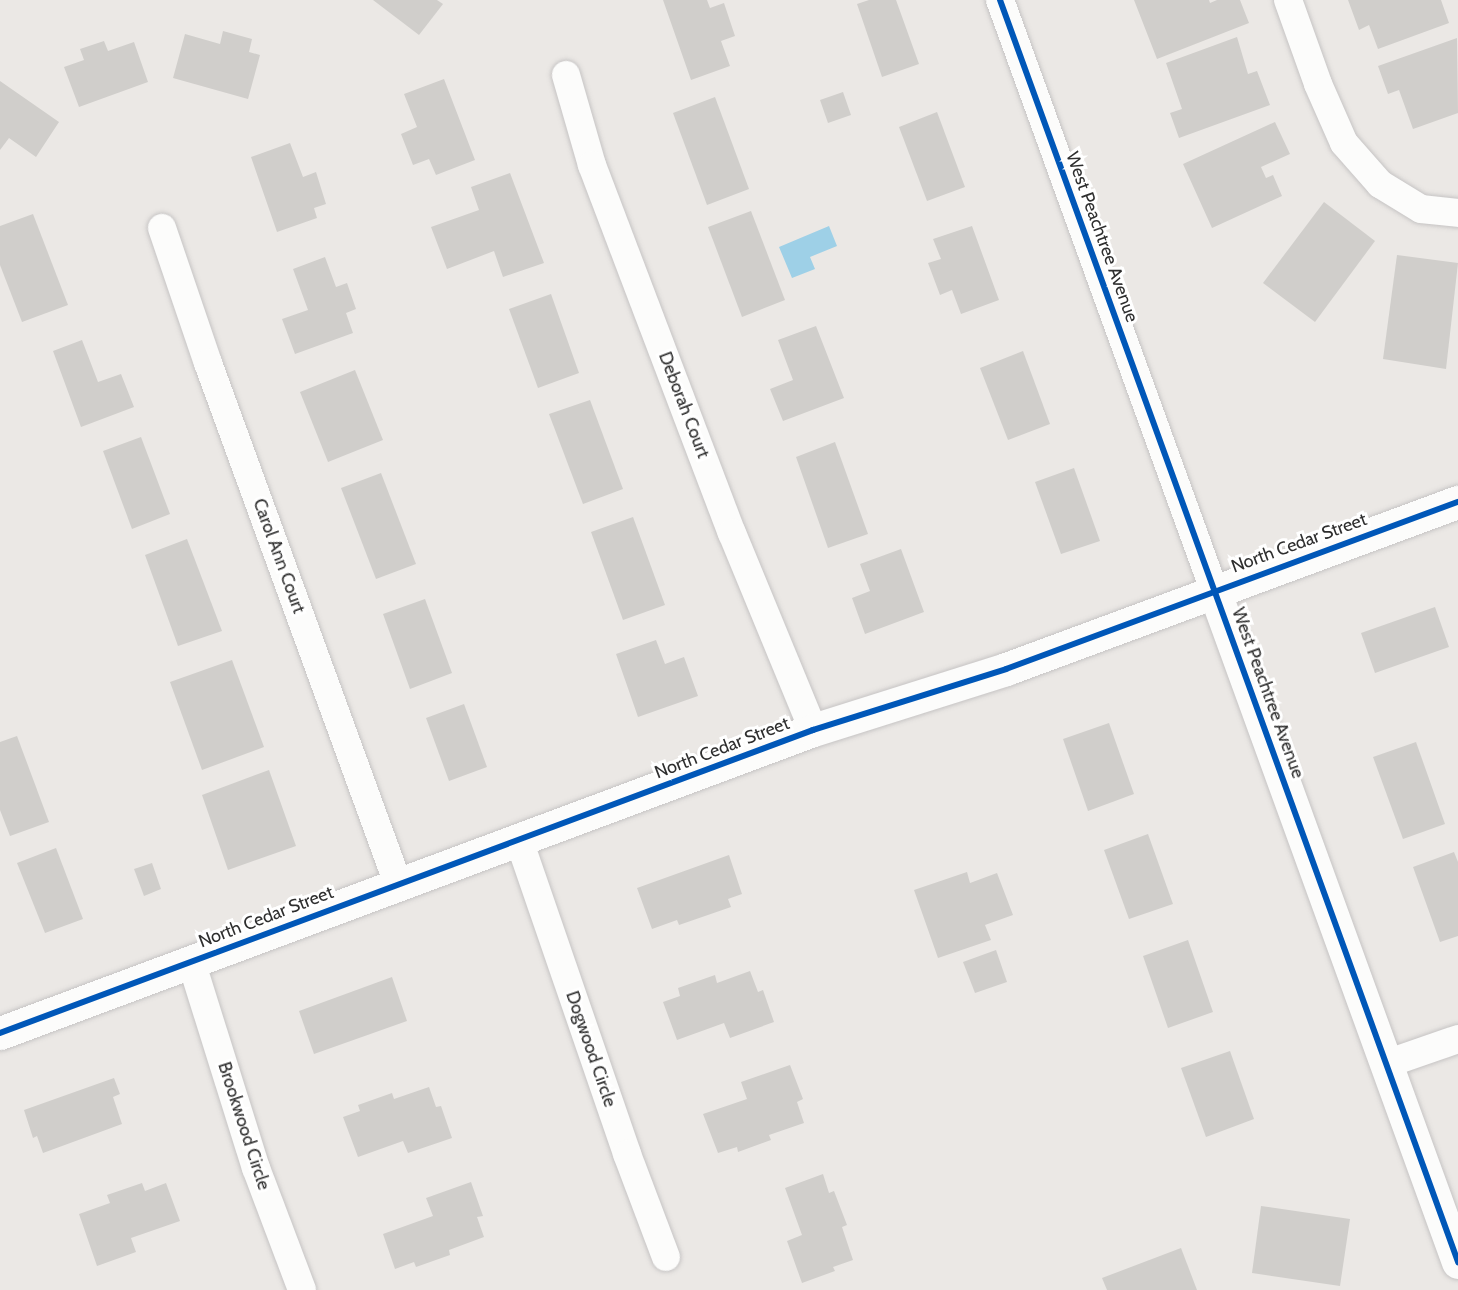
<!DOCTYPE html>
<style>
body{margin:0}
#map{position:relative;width:1458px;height:1290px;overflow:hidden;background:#ebe8e5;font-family:Cabin,sans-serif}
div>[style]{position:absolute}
.water>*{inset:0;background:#9ed0e7}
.building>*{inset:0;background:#d0cecb}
.roads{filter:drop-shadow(0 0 2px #c6c4c4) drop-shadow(0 0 2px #c6c4c4)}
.minor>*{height:28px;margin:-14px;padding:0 14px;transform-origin:14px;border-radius:14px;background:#fcfcfb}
.tertiary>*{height:33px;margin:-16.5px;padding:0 16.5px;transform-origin:16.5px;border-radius:16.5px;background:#fcfcfb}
.cycleway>*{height:6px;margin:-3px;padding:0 3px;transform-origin:3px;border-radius:3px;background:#0057b8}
span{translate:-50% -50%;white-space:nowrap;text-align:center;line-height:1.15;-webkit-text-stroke:6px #fff;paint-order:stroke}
.street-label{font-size:18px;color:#2e2e2e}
</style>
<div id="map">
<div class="water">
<div style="clip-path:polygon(829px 226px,837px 246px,810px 257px,815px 269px,792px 278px,779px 247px)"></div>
</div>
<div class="building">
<div style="clip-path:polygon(373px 0,437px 0,443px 4px,419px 35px)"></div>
<div style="clip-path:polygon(663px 0,707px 0,710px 8px,724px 3px,735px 36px,721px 41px,730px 66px,691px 80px)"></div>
<div style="clip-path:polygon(869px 0,896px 0,919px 64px,882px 77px,857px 4px)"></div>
<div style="clip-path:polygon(1134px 0,1209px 0,1210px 3px,1217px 0,1240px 0,1249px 23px,1157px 59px)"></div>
<div style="clip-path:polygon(1348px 0,1441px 0,1449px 23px,1378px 49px,1369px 25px,1359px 30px)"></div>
<div style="clip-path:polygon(223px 31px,252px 39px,249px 52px,260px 55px,248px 99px,173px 78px,185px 34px,220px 44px)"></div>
<div style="clip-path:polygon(1237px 37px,1248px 74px,1257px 71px,1270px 105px,1179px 138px,1170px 113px,1182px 109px,1166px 63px)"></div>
<div style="clip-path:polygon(1457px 38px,1458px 113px,1413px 129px,1399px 90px,1388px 94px,1378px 66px)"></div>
<div style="clip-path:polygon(104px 41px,108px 51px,134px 42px,148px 82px,79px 107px,64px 67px,84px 60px,80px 49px)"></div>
<div style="clip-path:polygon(444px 79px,475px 160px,436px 175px,429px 159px,413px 165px,401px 134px,417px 127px,404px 94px)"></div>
<div style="clip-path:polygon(0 81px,59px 122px,36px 157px,9px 138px,0 150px)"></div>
<div style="clip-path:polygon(843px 92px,851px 115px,828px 123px,820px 100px)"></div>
<div style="clip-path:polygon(715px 97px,749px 189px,707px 205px,673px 113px)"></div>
<div style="clip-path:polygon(937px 112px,965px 187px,927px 201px,899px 127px)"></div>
<div style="clip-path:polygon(1275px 122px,1290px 154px,1261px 167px,1266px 178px,1273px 175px,1282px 196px,1212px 228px,1183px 164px)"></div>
<div style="clip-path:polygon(290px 143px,303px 177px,316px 172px,326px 204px,314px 208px,317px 218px,277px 232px,251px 157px)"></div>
<div style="clip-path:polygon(510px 173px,544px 263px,503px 277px,494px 251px,447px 269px,431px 227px,479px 210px,471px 187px)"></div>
<div style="clip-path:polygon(1324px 202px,1375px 241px,1315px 322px,1263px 283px)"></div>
<div style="clip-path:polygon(751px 211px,785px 300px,742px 317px,708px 227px)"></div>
<div style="clip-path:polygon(33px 214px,68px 305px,22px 322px,0 265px,0 226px)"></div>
<div style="clip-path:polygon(972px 226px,999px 300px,961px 314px,952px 290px,940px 295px,928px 263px,941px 259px,933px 239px)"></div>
<div style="clip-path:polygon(1397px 255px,1458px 263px,1446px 369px,1383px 359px)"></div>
<div style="clip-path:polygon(325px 257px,336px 287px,347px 283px,356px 309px,346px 313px,353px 333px,295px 354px,282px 319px,308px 310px,293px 269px)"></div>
<div style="clip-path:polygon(551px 294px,579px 373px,538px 388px,509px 309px)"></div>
<div style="clip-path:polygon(816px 326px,844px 398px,783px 421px,770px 389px,793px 380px,778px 340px)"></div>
<div style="clip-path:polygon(82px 340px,98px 382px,121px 374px,134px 407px,81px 427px,53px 351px)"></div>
<div style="clip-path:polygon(1023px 351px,1050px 424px,1008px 440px,980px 368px)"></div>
<div style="clip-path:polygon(355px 370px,383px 440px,328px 462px,300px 392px)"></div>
<div style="clip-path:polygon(590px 400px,623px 489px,583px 504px,549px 414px)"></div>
<div style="clip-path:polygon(141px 437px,170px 514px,132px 529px,103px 451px)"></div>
<div style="clip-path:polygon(835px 442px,868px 534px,828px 548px,796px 457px)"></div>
<div style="clip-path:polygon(1074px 468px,1100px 541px,1061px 554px,1035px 482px)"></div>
<div style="clip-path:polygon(381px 473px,416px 564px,376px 579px,341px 488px)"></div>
<div style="clip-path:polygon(633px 517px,665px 605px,623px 620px,591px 532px)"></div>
<div style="clip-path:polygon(187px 539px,222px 631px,178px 646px,145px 555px)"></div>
<div style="clip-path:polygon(901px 549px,924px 612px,865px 634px,852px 598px,870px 591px,860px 564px)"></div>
<div style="clip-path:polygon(425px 599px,452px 673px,410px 689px,383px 614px)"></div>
<div style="clip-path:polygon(1435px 607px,1449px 647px,1375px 673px,1361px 633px)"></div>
<div style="clip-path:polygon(656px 640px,665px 664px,684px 657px,698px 696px,638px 717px,616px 654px)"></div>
<div style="clip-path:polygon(232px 660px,264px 747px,202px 770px,170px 682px)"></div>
<div style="clip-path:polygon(464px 704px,487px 767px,449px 781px,426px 718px)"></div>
<div style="clip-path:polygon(1109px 723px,1134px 794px,1088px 811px,1063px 739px)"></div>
<div style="clip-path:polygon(17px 736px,49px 822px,10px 836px,0 810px,0 742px)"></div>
<div style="clip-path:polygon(1416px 742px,1445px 824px,1403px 839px,1373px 757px)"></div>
<div style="clip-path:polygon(269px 770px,296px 846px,228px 870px,202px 795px)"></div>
<div style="clip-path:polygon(1148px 834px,1173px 904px,1129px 919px,1104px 850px)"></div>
<div style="clip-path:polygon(56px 848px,83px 919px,45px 933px,17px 863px)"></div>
<div style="clip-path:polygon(1454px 852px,1458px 862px,1458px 936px,1440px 942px,1413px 867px)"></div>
<div style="clip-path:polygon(729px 855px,742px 894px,728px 899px,731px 907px,679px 925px,677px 920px,652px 929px,637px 888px)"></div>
<div style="clip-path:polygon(152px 863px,161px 889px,144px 896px,134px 869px)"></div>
<div style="clip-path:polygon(967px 872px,970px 883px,997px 873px,1013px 915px,985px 925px,991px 940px,938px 958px,914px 890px)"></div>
<div style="clip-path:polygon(1188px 940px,1213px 1012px,1168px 1028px,1143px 956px)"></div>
<div style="clip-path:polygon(996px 950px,1007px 982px,975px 993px,963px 962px)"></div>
<div style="clip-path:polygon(750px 971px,758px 992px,763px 990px,774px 1022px,730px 1038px,724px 1023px,677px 1040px,663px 1002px,680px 996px,678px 988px,715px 975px,717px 983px)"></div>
<div style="clip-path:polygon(392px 977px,407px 1021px,314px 1054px,299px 1011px)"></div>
<div style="clip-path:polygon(1230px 1051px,1254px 1119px,1206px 1137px,1181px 1068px)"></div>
<div style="clip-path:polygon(790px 1065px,803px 1099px,797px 1102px,804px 1123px,769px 1135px,771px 1140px,738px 1152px,737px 1147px,718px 1153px,703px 1114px,747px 1099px,741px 1082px)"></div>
<div style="clip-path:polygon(114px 1078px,120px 1094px,113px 1097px,122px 1124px,43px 1153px,37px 1136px,33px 1138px,24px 1110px)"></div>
<div style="clip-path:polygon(429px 1087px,436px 1107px,441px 1106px,452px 1138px,408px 1153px,403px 1141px,358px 1157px,343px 1117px,360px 1111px,358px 1105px,392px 1093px,394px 1099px)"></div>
<div style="clip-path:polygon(823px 1174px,829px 1193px,834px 1191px,847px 1225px,842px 1227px,853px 1260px,833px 1267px,835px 1271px,802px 1283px,787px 1241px,802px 1235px,785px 1188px)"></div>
<div style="clip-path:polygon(471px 1182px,483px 1216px,477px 1217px,484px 1237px,449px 1250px,450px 1255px,416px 1267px,414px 1262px,395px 1269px,383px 1234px,433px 1216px,426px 1198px)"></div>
<div style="clip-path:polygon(142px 1183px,145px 1191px,166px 1183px,180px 1221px,131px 1238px,136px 1252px,97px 1266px,79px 1214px,110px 1203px,107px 1195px)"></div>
<div style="clip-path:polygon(1261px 1206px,1350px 1219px,1340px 1286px,1252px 1273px)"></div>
<div style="clip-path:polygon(1181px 1248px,1197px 1290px,1107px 1290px,1102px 1278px)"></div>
</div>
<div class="roads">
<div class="minor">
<div style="left:1000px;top:0;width:628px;rotate:70.06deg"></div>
<div style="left:1288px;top:0;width:89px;rotate:70.3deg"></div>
<div style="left:1318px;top:84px;width:64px;rotate:66.2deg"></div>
<div style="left:1344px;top:143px;width:55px;rotate:48.7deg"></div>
<div style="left:1380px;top:184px;width:48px;rotate:31.4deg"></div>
<div style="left:1421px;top:209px;width:37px;rotate:6deg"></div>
<div style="left:566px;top:75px;width:94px;rotate:73.9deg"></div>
<div style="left:592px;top:165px;width:394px;rotate:69.2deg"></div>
<div style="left:732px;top:533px;width:213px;rotate:67.6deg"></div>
<div style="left:162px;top:228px;width:143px;rotate:71.2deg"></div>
<div style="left:208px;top:363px;width:555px;rotate:69.96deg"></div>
<div style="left:519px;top:840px;width:332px;rotate:71deg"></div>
<div style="left:627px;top:1154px;width:110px;rotate:69.3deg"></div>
<div style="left:191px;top:961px;width:217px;rotate:72.6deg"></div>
<div style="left:256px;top:1168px;width:130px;rotate:69.3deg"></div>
<div style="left:1386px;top:1064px;width:76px;rotate:-19.1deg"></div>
</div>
<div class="tertiary">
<div style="left:1214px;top:590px;width:715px;rotate:70.04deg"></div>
<div style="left:0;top:1033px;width:868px;rotate:-20.44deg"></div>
<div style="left:813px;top:730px;width:202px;rotate:-17.5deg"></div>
<div style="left:1006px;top:669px;width:482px;rotate:-20.3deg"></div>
</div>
</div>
<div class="cycleway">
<div style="left:1000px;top:0;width:1343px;rotate:70.05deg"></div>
<div style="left:0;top:1033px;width:868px;rotate:-20.44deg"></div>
<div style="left:813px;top:730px;width:202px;rotate:-17.5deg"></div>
<div style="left:1006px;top:669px;width:482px;rotate:-20.3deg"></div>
</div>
<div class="street-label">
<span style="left:1102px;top:237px;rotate:70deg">West Peachtree Avenue</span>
<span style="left:684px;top:405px;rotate:69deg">Deborah Court</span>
<span style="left:1299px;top:543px;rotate:-20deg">North Cedar Street</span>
<span style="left:279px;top:556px;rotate:70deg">Carol Ann Court</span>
<span style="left:1268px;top:693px;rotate:70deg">West Peachtree Avenue</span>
<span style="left:722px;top:748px;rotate:-21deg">North Cedar Street</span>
<span style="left:266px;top:917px;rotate:-21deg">North Cedar Street</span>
<span style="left:591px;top:1049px;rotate:71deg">Dogwood Circle</span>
<span style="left:244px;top:1126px;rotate:72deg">Brookwood Circle</span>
</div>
</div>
